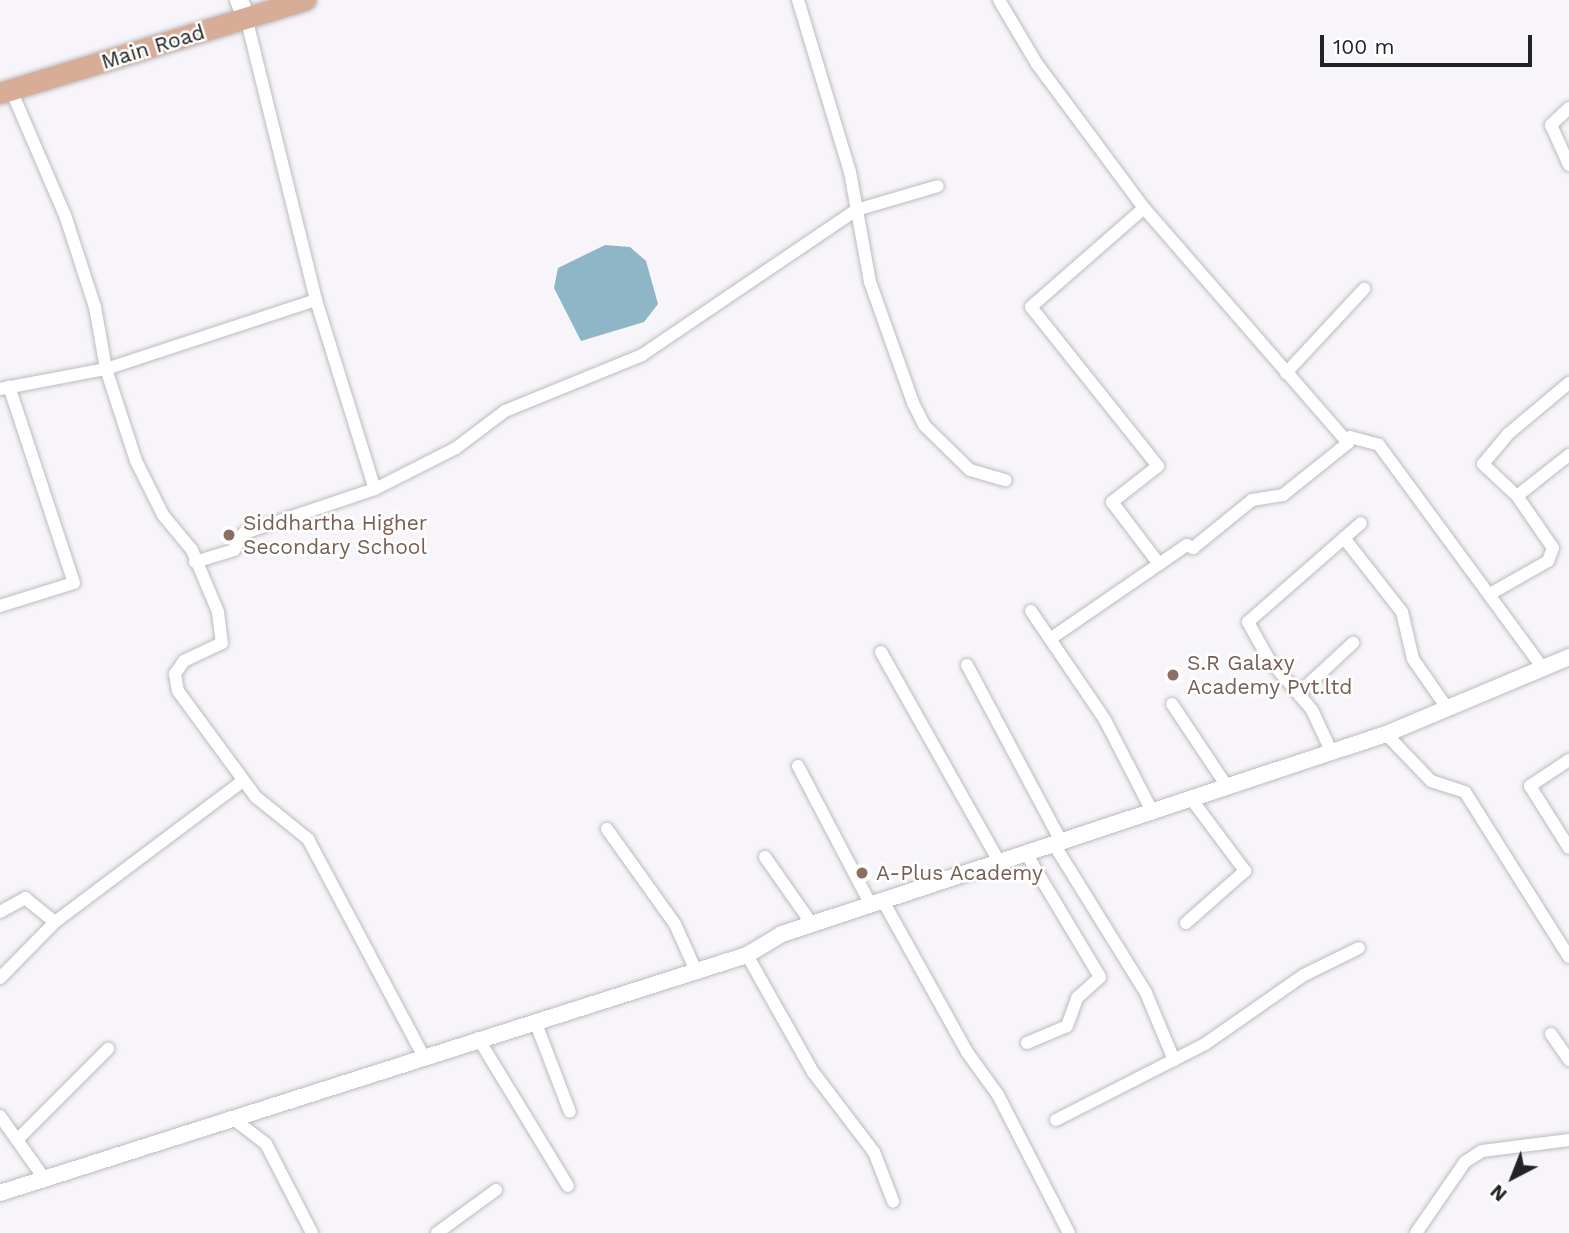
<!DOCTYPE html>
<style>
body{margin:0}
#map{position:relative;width:1569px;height:1233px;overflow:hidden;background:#f7f5f9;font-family:"Work Sans",sans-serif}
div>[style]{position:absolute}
.water>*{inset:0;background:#8eb6c6}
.roads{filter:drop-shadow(0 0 2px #bdbbbf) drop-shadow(0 0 2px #bdbbbf)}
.minor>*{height:12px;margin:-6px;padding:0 6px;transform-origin:6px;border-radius:6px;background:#fff}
.tertiary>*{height:16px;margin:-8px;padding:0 8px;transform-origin:8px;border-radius:8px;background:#fff}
.secondary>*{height:18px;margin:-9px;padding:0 9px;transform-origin:9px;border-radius:9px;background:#fff}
.primary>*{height:21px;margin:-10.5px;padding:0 10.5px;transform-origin:10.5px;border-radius:10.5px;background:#d7ad97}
.dots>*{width:19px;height:19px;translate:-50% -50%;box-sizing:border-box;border:4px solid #fff;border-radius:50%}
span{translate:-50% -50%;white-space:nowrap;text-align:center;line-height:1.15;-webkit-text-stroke:5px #fff;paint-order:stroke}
.street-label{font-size:21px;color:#232224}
.education-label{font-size:21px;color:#785e54}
.left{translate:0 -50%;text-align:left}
.north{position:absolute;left:1478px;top:1142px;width:70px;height:70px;-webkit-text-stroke:5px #fff;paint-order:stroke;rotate:222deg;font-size:19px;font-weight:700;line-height:28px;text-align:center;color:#232224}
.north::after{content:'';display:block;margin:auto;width:24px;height:32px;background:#232224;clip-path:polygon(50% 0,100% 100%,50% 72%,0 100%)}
.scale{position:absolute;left:1320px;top:35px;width:212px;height:32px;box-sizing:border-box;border:4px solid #232224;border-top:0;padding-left:9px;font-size:21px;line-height:24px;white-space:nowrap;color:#232224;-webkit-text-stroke:5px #fff;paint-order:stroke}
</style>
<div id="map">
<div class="water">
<div style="clip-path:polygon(605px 245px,630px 247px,646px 261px,658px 304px,644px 322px,581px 341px,554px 288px,558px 268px)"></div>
</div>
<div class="roads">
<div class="minor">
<div style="left:798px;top:0;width:180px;rotate:73.2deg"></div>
<div style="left:850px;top:172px;width:112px;rotate:79.7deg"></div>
<div style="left:870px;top:282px;width:128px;rotate:70.4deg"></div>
<div style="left:913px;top:403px;width:25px;rotate:63deg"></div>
<div style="left:924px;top:425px;width:64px;rotate:44.4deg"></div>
<div style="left:970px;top:470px;width:37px;rotate:16deg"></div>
<div style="left:999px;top:0;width:74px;rotate:59.3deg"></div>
<div style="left:1037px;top:64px;width:179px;rotate:53.4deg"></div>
<div style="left:1144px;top:208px;width:311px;rotate:49deg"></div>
<div style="left:1348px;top:443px;width:6px;rotate:-72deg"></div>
<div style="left:1350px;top:437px;width:30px;rotate:15deg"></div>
<div style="left:1379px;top:445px;width:277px;rotate:53.7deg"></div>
<div style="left:11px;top:90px;width:139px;rotate:66.7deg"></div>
<div style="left:66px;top:218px;width:94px;rotate:72deg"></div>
<div style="left:95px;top:307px;width:63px;rotate:79.9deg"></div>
<div style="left:106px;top:369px;width:221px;rotate:-18.2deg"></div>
<div style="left:316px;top:300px;width:291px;rotate:-103.9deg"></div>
<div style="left:1569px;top:108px;width:25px;rotate:137deg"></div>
<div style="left:1551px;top:125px;width:44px;rotate:65.8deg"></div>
<div style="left:1144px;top:208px;width:150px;rotate:138.8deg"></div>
<div style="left:1031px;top:307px;width:203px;rotate:51.4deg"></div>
<div style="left:1158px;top:466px;width:58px;rotate:142deg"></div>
<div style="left:1112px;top:502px;width:78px;rotate:52.8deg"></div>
<div style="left:316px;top:300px;width:198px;rotate:72.7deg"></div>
<div style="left:1286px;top:373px;width:115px;rotate:-47.1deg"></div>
<div style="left:0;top:389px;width:108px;rotate:-10.7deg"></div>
<div style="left:106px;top:369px;width:97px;rotate:71.9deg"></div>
<div style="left:136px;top:461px;width:60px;rotate:63.4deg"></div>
<div style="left:163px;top:515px;width:45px;rotate:50.4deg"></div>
<div style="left:192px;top:550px;width:67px;rotate:67.2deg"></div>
<div style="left:218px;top:612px;width:31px;rotate:83deg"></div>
<div style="left:222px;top:643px;width:42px;rotate:154.7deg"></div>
<div style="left:184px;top:661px;width:16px;rotate:125deg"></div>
<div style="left:175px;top:674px;width:17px;rotate:80deg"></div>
<div style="left:178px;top:691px;width:132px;rotate:53.7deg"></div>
<div style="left:256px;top:797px;width:67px;rotate:38.9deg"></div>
<div style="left:308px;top:839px;width:245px;rotate:62deg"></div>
<div style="left:1517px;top:496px;width:47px;rotate:-136.7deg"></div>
<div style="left:1483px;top:464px;width:39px;rotate:-50deg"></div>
<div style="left:1508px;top:434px;width:80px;rotate:-39.9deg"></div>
<div style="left:1344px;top:538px;width:94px;rotate:51.9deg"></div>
<div style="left:1402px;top:612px;width:48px;rotate:76.8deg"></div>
<div style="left:1413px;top:659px;width:60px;rotate:55.2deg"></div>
<div style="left:195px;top:562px;width:41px;rotate:-17.1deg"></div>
<div style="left:234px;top:550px;width:20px;rotate:-60deg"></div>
<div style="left:244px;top:533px;width:138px;rotate:-18.6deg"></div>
<div style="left:375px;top:489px;width:91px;rotate:-26.8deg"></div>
<div style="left:456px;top:448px;width:61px;rotate:-37.1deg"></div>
<div style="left:505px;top:411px;width:148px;rotate:-22.2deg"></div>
<div style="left:642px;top:355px;width:258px;rotate:-34.1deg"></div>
<div style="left:856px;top:210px;width:85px;rotate:-16.3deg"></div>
<div style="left:1490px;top:594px;width:67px;rotate:-29.6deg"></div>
<div style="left:1548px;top:561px;width:14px;rotate:-69deg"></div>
<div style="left:1553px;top:548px;width:63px;rotate:-124.7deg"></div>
<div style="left:1517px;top:496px;width:66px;rotate:-38.3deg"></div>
<div style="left:0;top:606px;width:77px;rotate:-17.3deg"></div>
<div style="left:74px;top:583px;width:207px;rotate:-108.3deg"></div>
<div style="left:1031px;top:611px;width:132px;rotate:55.8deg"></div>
<div style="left:1105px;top:720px;width:105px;rotate:62.7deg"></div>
<div style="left:1050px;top:639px;width:166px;rotate:-34.5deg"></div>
<div style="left:1187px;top:545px;width:7px;rotate:27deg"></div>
<div style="left:1193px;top:548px;width:76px;rotate:-39.1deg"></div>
<div style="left:1252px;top:500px;width:31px;rotate:-9deg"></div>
<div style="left:1283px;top:495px;width:83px;rotate:-38.7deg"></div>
<div style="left:881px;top:652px;width:242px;rotate:60.6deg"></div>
<div style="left:967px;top:665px;width:202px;rotate:61.9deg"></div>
<div style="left:1299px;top:693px;width:74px;rotate:-42.8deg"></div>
<div style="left:1172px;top:704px;width:101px;rotate:56.3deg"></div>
<div style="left:1386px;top:734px;width:65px;rotate:46.2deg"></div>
<div style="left:1431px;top:781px;width:36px;rotate:18deg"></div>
<div style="left:1465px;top:792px;width:195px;rotate:57.8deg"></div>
<div style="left:1332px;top:753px;width:47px;rotate:-114.9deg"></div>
<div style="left:1312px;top:710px;width:68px;rotate:-130.2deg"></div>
<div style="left:1268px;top:658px;width:41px;rotate:-119.1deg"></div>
<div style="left:1248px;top:622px;width:150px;rotate:-41.2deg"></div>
<div style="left:1569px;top:760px;width:47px;rotate:146.3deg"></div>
<div style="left:1530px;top:786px;width:73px;rotate:57.8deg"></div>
<div style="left:798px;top:766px;width:157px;rotate:62.3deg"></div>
<div style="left:607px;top:829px;width:117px;rotate:54.4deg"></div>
<div style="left:675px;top:924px;width:51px;rotate:65.9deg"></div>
<div style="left:1055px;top:846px;width:173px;rotate:58.2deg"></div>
<div style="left:1146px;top:993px;width:73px;rotate:67.3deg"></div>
<div style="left:765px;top:857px;width:82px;rotate:55deg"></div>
<div style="left:883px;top:901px;width:173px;rotate:60.9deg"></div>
<div style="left:967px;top:1052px;width:53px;rotate:54.2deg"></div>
<div style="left:998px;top:1095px;width:155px;rotate:62.8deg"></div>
<div style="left:0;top:912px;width:29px;rotate:-29deg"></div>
<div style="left:25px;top:898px;width:38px;rotate:39deg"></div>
<div style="left:55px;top:922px;width:235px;rotate:-36.9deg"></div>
<div style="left:1186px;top:923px;width:79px;rotate:-41.4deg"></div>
<div style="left:1245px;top:871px;width:89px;rotate:-126.7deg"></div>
<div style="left:747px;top:955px;width:134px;rotate:60.6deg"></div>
<div style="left:813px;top:1072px;width:101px;rotate:52.7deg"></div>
<div style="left:874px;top:1152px;width:53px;rotate:68.8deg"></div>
<div style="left:0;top:978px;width:78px;rotate:-45.5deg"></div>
<div style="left:535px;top:1021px;width:97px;rotate:69deg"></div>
<div style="left:1551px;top:1034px;width:32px;rotate:55deg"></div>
<div style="left:478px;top:1038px;width:173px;rotate:58.7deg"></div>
<div style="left:1027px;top:1043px;width:43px;rotate:-23deg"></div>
<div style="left:1067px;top:1026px;width:30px;rotate:-70deg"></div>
<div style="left:1077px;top:998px;width:31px;rotate:-42deg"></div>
<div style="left:1100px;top:977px;width:142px;rotate:-120.9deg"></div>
<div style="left:0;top:1116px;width:76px;rotate:54.6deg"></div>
<div style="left:231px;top:1117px;width:44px;rotate:37.6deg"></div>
<div style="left:266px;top:1144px;width:100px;rotate:62.7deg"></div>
<div style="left:1056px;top:1120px;width:167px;rotate:-27deg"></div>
<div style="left:1205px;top:1044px;width:121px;rotate:-34.9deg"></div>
<div style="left:1304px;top:975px;width:61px;rotate:-26.1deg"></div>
<div style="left:17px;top:1140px;width:129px;rotate:-45deg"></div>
<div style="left:437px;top:1233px;width:73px;rotate:-36.1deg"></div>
<div style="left:1416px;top:1233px;width:86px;rotate:-55.4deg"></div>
<div style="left:1465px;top:1162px;width:20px;rotate:-33deg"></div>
<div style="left:1482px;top:1151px;width:88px;rotate:-7.2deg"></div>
</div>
<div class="tertiary">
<div style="left:0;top:1193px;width:784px;rotate:-17.67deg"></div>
<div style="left:747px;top:955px;width:41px;rotate:-31deg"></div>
<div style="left:782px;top:934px;width:636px;rotate:-18.32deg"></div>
<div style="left:1386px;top:734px;width:199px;rotate:-22.8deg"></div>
</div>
<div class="secondary">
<div style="left:239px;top:0;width:19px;rotate:69deg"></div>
</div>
<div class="primary">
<div style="left:0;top:93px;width:319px;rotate:-17deg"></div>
</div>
</div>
<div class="dots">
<div style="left:229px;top:535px;background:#8d6e63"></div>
<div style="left:1173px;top:675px;background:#8d6e63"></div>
<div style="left:862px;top:873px;background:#8d6e63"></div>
</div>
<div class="street-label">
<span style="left:153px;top:47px;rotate:-17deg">Main Road</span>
</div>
<div class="education-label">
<span class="left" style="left:243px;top:535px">Siddhartha Higher<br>Secondary School</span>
<span class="left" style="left:1187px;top:675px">S.R Galaxy<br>Academy Pvt.ltd</span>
<span class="left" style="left:876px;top:873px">A-Plus Academy</span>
</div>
<div class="north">N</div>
<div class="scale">100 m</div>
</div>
